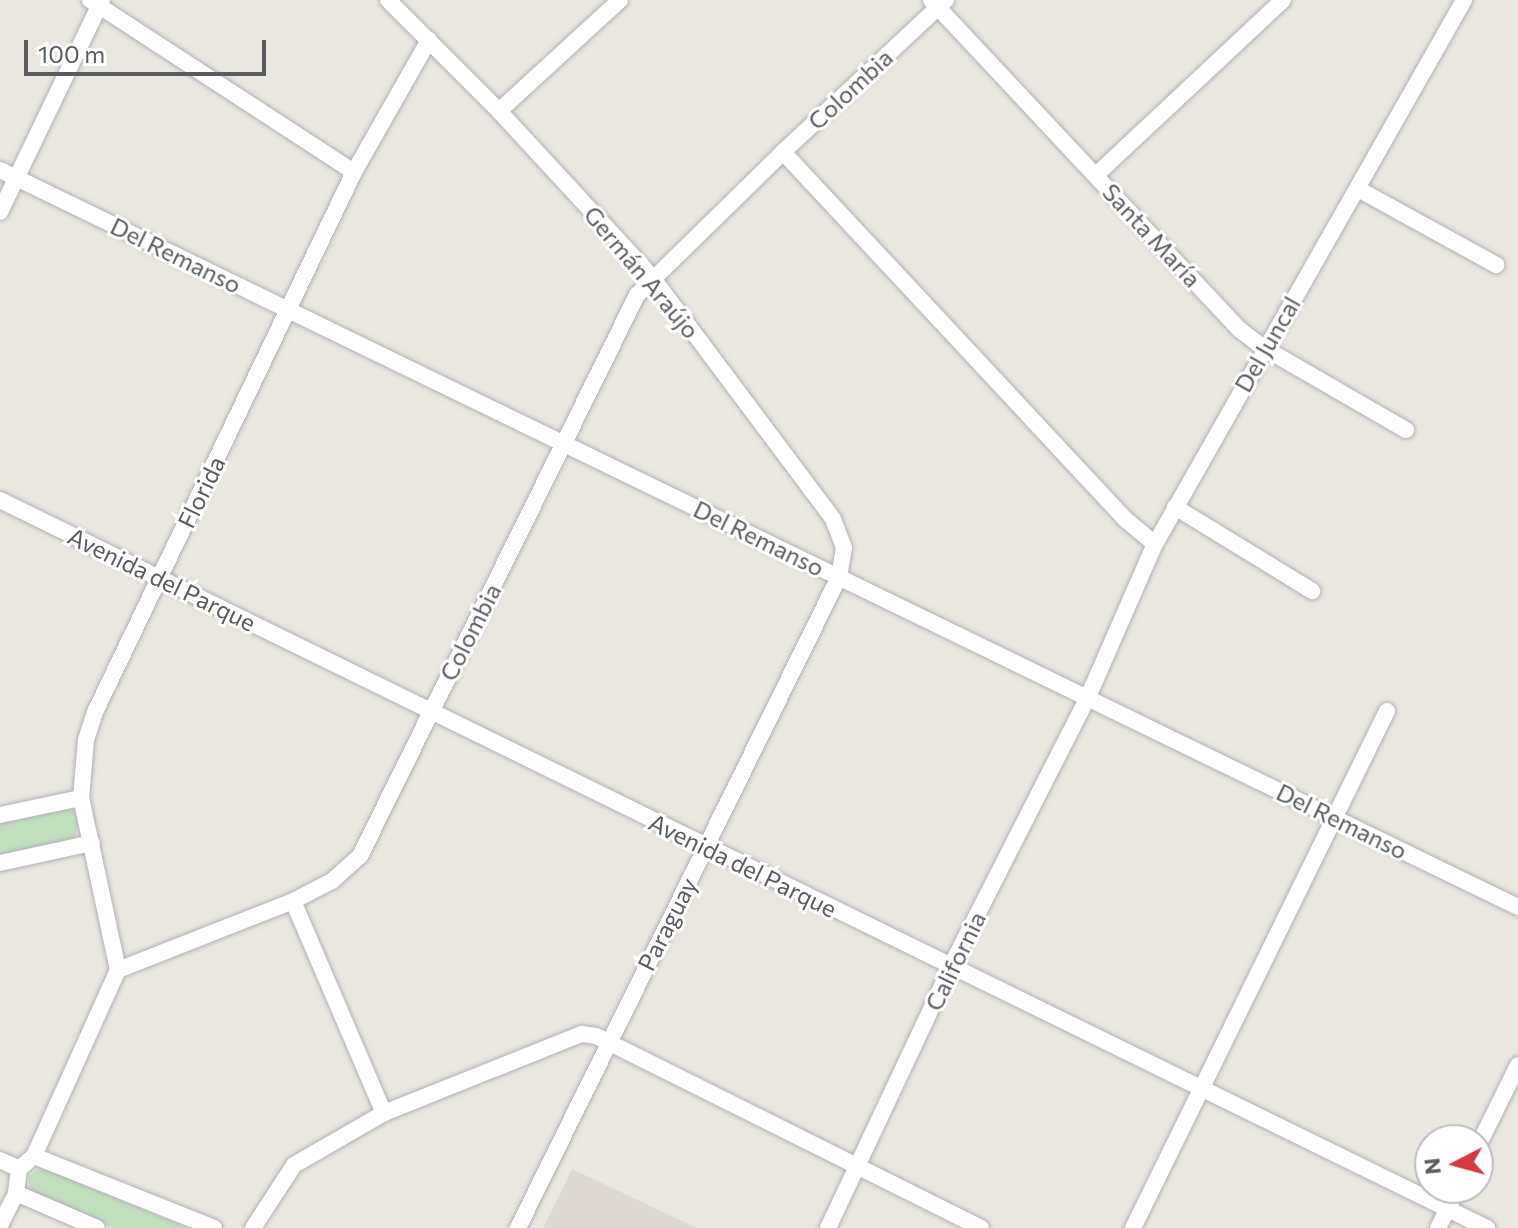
<!DOCTYPE html>
<meta charset="utf-8">
<style>
body{margin:0}
#map{position:relative;width:1518px;height:1228px;overflow:hidden;background:#eae7e0;font-family:Commissioner,sans-serif}
div>[style]{position:absolute}
.education>*{inset:0;background:#ddd8d1}
.green>*{inset:0;background:#c2e0be}
.roads{filter:drop-shadow(0 0 2px #b0b3b6) drop-shadow(0 0 2px #b0b3b6)}
.minor>*{height:16px;margin:-8px;padding:0 8px;transform-origin:8px;border-radius:8px;background:#fff}
span{translate:-50% -50%;white-space:nowrap;text-align:center;line-height:1.15;-webkit-text-stroke:6px #fff;paint-order:stroke}
.street-label{font-size:24px;color:#595c5f}
.north{position:absolute;left:1414px;top:1124px;width:80px;height:80px;box-sizing:border-box;background:#fff;border:2px solid #bdbebf;border-radius:50%;rotate:264deg;font-size:22px;font-weight:700;line-height:32px;text-align:center;color:#595c5f}
.north::after{content:'';display:block;margin:auto;width:28px;height:36px;background:#d73941;clip-path:polygon(50% 0,100% 100%,50% 72%,0 100%)}
.scale{position:absolute;left:24px;top:40px;width:242px;height:36px;box-sizing:border-box;border:4px solid #595c5f;border-top:0;padding-left:10px;font-size:24px;line-height:28px;white-space:nowrap;color:#595c5f;-webkit-text-stroke:6px #fff;paint-order:stroke}
</style>
<div id="map">
<div class="education">
<div style="clip-path:polygon(572px 1169px,697px 1228px,543px 1228px)"></div>
</div>
<div class="green">
<div style="clip-path:polygon(66px 808px,74px 811px,79px 821px,75px 840px,0 856px,0 821px)"></div>
<div style="clip-path:polygon(42px 1167px,187px 1228px,113px 1228px,29px 1191px,29px 1176px)"></div>
</div>
<div class="roads">
<div class="minor">
<div style="left:90px;top:0;width:315px;rotate:33.1deg"></div>
<div style="left:388px;top:0;width:157px;rotate:45deg"></div>
<div style="left:499px;top:111px;width:226px;rotate:47.3deg"></div>
<div style="left:652px;top:277px;width:302px;rotate:53.2deg"></div>
<div style="left:833px;top:519px;width:31px;rotate:69deg"></div>
<div style="left:844px;top:548px;width:29px;rotate:100deg"></div>
<div style="left:839px;top:577px;width:726px;rotate:116.25deg"></div>
<div style="left:931px;top:0;width:452px;rotate:46.9deg"></div>
<div style="left:1240px;top:330px;width:30px;rotate:37deg"></div>
<div style="left:1264px;top:348px;width:164px;rotate:30deg"></div>
<div style="left:499px;top:111px;width:164px;rotate:-42.5deg"></div>
<div style="left:783px;top:152px;width:502px;rotate:47.02deg"></div>
<div style="left:1125px;top:519px;width:39px;rotate:40deg"></div>
<div style="left:0;top:170px;width:1687px;rotate:25.9deg"></div>
<div style="left:1096px;top:175px;width:256px;rotate:-43.1deg"></div>
<div style="left:1358px;top:189px;width:158px;rotate:28.8deg"></div>
<div style="left:0;top:212px;width:235px;rotate:-64.3deg"></div>
<div style="left:0;top:500px;width:1656px;rotate:26.09deg"></div>
<div style="left:1175px;top:507px;width:161px;rotate:31.5deg"></div>
<div style="left:0;top:815px;width:83px;rotate:-11.9deg"></div>
<div style="left:0;top:863px;width:94px;rotate:-12.3deg"></div>
<div style="left:293px;top:901px;width:231px;rotate:66.8deg"></div>
<div style="left:118px;top:970px;width:176px;rotate:-102.1deg"></div>
<div style="left:81px;top:798px;width:58px;rotate:-85.1deg"></div>
<div style="left:86px;top:740px;width:32px;rotate:-72deg"></div>
<div style="left:96px;top:710px;width:597px;rotate:-64.38deg"></div>
<div style="left:354px;top:172px;width:152px;rotate:-60.4deg"></div>
<div style="left:1478px;top:1146px;width:90px;rotate:-63.7deg"></div>
<div style="left:34px;top:1156px;width:194px;rotate:21.8deg"></div>
<div style="left:0;top:1160px;width:21px;rotate:25deg"></div>
<div style="left:16px;top:1193px;width:88px;rotate:23.4deg"></div>
<div style="left:0;top:1225px;width:36px;rotate:-63deg"></div>
<div style="left:16px;top:1193px;width:24px;rotate:-83deg"></div>
<div style="left:19px;top:1169px;width:20px;rotate:-41deg"></div>
<div style="left:34px;top:1156px;width:204px;rotate:-65.7deg"></div>
<div style="left:118px;top:970px;width:188px;rotate:-21.5deg"></div>
<div style="left:293px;top:901px;width:44px;rotate:-27.1deg"></div>
<div style="left:332px;top:881px;width:38px;rotate:-42deg"></div>
<div style="left:360px;top:856px;width:626px;rotate:-63.72deg"></div>
<div style="left:637px;top:295px;width:204px;rotate:-44.4deg"></div>
<div style="left:783px;top:152px;width:223px;rotate:-43deg"></div>
<div style="left:253px;top:1228px;width:75px;rotate:-56.9deg"></div>
<div style="left:294px;top:1165px;width:104px;rotate:-30deg"></div>
<div style="left:384px;top:1113px;width:213px;rotate:-21.8deg"></div>
<div style="left:582px;top:1034px;width:14px;rotate:8deg"></div>
<div style="left:596px;top:1036px;width:430px;rotate:26.5deg"></div>
<div style="left:828px;top:1228px;width:292px;rotate:-64.8deg"></div>
<div style="left:952px;top:964px;width:300px;rotate:-63deg"></div>
<div style="left:1088px;top:697px;width:167px;rotate:-66.4deg"></div>
<div style="left:1155px;top:544px;width:626px;rotate:-60.4deg"></div>
<div style="left:1133px;top:1228px;width:576px;rotate:-63.84deg"></div>
<div style="left:1438px;top:1228px;width:45px;rotate:-63.4deg"></div>
</div>
</div>
<div class="street-label">
<span style="left:850px;top:89px;rotate:-43deg">Colombia</span>
<span style="left:1152px;top:235px;rotate:47deg">Santa María</span>
<span style="left:176px;top:255px;rotate:26deg">Del Remanso</span>
<span style="left:642px;top:272px;rotate:50deg">Germán Araújo</span>
<span style="left:1267px;top:344px;rotate:-60deg">Del Juncal</span>
<span style="left:201px;top:492px;rotate:-64deg">Florida</span>
<span style="left:759px;top:538px;rotate:26deg">Del Remanso</span>
<span style="left:162px;top:579px;rotate:26deg">Avenida del Parque</span>
<span style="left:470px;top:632px;rotate:-63deg">Colombia</span>
<span style="left:1342px;top:821px;rotate:26deg">Del Remanso</span>
<span style="left:743px;top:865px;rotate:26deg">Avenida del Parque</span>
<span style="left:667px;top:924px;rotate:-63deg">Paraguay</span>
<span style="left:955px;top:961px;rotate:-64deg">California</span>
</div>
<div class="north">N</div>
<div class="scale">100 m</div>
</div>
